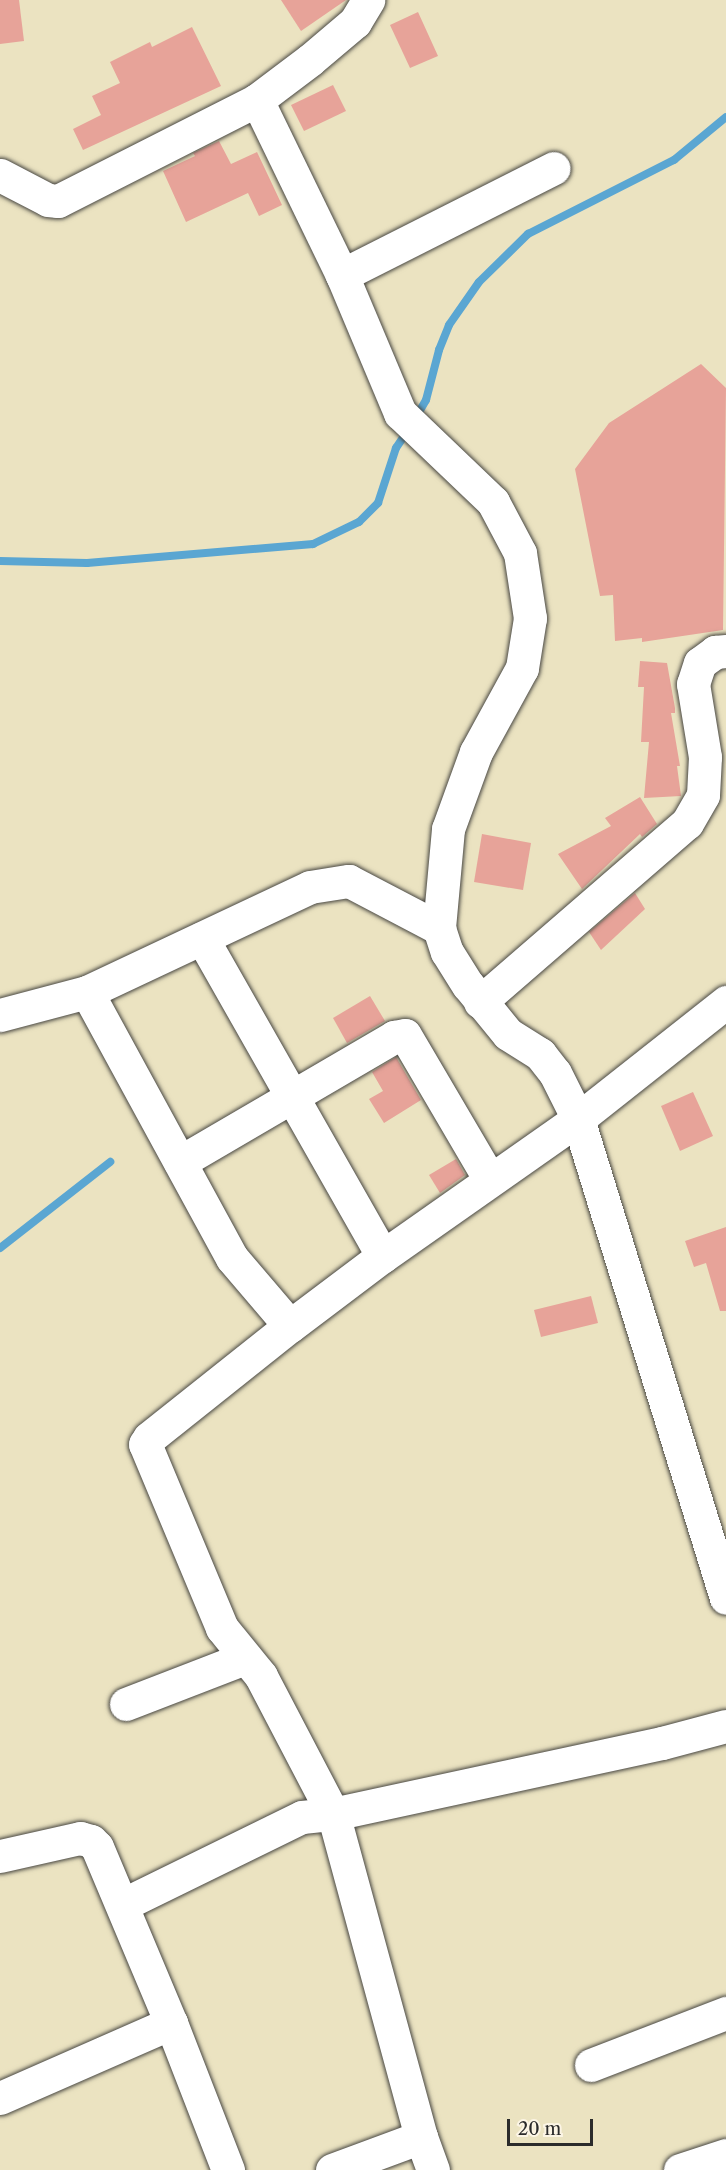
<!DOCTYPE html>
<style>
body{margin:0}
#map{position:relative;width:726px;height:2170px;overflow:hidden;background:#ebe3c1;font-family:"Libre Caslon Text",serif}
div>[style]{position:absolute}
.stream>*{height:8px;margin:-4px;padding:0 4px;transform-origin:4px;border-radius:4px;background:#5aa6d2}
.building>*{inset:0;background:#e7a399}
.roads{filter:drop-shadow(0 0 2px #484742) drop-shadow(0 0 2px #484742)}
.minor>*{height:33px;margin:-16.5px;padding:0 16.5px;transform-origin:16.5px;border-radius:16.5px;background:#fff}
span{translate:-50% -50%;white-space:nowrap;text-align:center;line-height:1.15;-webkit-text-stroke:5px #fcf5e5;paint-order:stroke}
.scale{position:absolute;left:507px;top:2119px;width:86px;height:27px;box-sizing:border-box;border:3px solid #2b2b2b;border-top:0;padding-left:8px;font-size:18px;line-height:21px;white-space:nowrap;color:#2b2b2b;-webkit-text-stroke:4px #fcf5e5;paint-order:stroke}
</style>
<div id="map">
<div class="stream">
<div style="left:415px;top:419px;width:22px;rotate:-60deg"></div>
<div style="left:426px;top:400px;width:52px;rotate:-75.4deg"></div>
<div style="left:439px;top:350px;width:27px;rotate:-68deg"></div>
<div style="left:449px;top:325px;width:52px;rotate:-55.1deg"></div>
<div style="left:479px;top:282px;width:69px;rotate:-44.4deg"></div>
<div style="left:528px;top:234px;width:164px;rotate:-26.9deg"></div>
<div style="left:674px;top:160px;width:67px;rotate:-39.6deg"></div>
<div style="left:0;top:561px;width:87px;rotate:1.3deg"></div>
<div style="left:87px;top:563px;width:227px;rotate:-4.8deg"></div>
<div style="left:313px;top:544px;width:51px;rotate:-25.6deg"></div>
<div style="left:359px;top:522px;width:27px;rotate:-45deg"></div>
<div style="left:378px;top:503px;width:58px;rotate:-71.9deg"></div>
<div style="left:396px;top:448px;width:22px;rotate:-56deg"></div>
<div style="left:0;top:1248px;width:140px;rotate:-38deg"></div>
</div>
<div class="building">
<div style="clip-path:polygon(0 0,19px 0,24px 41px,0 44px)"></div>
<div style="clip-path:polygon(281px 0,346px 0,301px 31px)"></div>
<div style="clip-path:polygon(418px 12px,438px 56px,410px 68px,390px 25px)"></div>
<div style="clip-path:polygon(192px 27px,221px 86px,83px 150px,73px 129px,101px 115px,92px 96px,120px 83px,110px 62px,150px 42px,152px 47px)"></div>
<div style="clip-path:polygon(333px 85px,346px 111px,304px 131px,291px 105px)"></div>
<div style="clip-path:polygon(219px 141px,231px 164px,257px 152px,282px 205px,259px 216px,248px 193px,186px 222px,163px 171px,195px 156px,193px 153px)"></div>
<div style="clip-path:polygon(701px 364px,726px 388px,723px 630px,642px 642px,642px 638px,615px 641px,613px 595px,600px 596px,575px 469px,609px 423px)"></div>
<div style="clip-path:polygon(640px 661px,667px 663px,675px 708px,675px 713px,671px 713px,680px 766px,677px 766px,681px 796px,644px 798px,649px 742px,641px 742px,644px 687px,638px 687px)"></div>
<div style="clip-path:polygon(640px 797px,657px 824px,642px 837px,640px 834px,582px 889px,558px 854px,611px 826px,605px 818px)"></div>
<div style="clip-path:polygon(482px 834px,531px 843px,523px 890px,474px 882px)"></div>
<div style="clip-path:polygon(635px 893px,645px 909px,601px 950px,589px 932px)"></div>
<div style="clip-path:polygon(370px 996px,385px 1021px,347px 1043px,333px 1018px)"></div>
<div style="clip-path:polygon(396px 1057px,421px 1100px,384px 1123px,369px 1099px,383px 1091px,372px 1072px)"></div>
<div style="clip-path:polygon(693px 1092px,713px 1136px,680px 1151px,661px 1106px)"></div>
<div style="clip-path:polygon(456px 1159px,465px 1175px,440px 1193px,429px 1175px)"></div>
<div style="clip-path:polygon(726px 1227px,726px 1311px,720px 1311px,706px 1263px,694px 1267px,685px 1241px)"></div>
<div style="clip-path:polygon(591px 1296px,598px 1323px,541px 1337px,534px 1310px)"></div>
</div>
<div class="roads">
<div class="minor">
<div style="left:257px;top:100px;width:66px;rotate:-37deg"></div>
<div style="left:310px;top:60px;width:59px;rotate:-40.2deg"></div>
<div style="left:355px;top:22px;width:26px;rotate:-59deg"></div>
<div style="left:0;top:175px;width:54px;rotate:27.5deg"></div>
<div style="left:48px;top:200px;width:10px;rotate:6deg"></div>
<div style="left:58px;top:201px;width:223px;rotate:-26.9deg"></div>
<div style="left:257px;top:100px;width:195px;rotate:64.1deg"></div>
<div style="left:342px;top:275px;width:150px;rotate:67.2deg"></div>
<div style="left:400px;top:413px;width:129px;rotate:43.7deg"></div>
<div style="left:493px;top:502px;width:58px;rotate:62.1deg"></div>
<div style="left:520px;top:553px;width:66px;rotate:81.3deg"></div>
<div style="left:530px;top:618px;width:51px;rotate:99.1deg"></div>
<div style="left:522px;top:668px;width:96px;rotate:118.7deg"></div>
<div style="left:476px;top:752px;width:82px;rotate:110deg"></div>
<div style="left:448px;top:829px;width:99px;rotate:95.2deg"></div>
<div style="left:439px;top:928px;width:25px;rotate:72deg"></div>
<div style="left:447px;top:952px;width:39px;rotate:58deg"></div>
<div style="left:468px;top:985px;width:63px;rotate:50.8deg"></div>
<div style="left:508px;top:1034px;width:38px;rotate:32deg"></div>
<div style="left:540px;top:1054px;width:24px;rotate:52deg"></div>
<div style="left:555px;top:1073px;width:51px;rotate:63.4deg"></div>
<div style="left:578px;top:1119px;width:501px;rotate:72.83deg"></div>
<div style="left:342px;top:275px;width:237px;rotate:-26.8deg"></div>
<div style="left:202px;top:938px;width:366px;rotate:60.4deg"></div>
<div style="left:87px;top:992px;width:303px;rotate:61.4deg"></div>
<div style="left:232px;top:1258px;width:89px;rotate:49.5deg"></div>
<div style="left:290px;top:1326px;width:116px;rotate:-37deg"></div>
<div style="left:383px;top:1256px;width:238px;rotate:-35.1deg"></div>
<div style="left:578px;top:1119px;width:189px;rotate:-38.3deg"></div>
<div style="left:480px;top:1002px;width:274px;rotate:-40.9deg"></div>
<div style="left:687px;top:823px;width:32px;rotate:-60deg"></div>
<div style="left:703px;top:795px;width:38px;rotate:-87deg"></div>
<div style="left:705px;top:757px;width:74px;rotate:-99.3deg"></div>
<div style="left:693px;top:684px;width:22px;rotate:-72deg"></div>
<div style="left:700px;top:663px;width:19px;rotate:-36deg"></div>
<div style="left:715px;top:652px;width:11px;rotate:-5deg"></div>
<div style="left:0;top:1015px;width:90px;rotate:-14.8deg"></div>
<div style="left:87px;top:992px;width:246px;rotate:-25.2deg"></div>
<div style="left:310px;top:887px;width:39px;rotate:-9deg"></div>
<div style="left:349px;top:881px;width:102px;rotate:27.6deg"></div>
<div style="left:180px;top:1162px;width:248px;rotate:-30.3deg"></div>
<div style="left:394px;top:1037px;width:11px;rotate:-10deg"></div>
<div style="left:405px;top:1035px;width:168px;rotate:59.6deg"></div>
<div style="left:126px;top:1704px;width:128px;rotate:-21.1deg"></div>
<div style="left:0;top:1856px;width:82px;rotate:-12.7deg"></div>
<div style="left:80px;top:1838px;width:11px;rotate:15deg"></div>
<div style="left:91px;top:1841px;width:8px;rotate:45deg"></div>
<div style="left:97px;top:1847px;width:191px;rotate:67.2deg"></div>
<div style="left:171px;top:2023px;width:158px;rotate:68.8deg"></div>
<div style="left:122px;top:1905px;width:200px;rotate:-26.1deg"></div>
<div style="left:302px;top:1817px;width:31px;rotate:-6deg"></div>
<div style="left:333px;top:1814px;width:156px;rotate:-117.6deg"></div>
<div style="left:261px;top:1676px;width:62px;rotate:-129.1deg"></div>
<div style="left:222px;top:1628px;width:199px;rotate:-112.7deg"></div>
<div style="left:145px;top:1444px;width:7px;rotate:-56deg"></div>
<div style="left:149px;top:1438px;width:180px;rotate:-38.5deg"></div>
<div style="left:591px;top:2065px;width:145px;rotate:-21.1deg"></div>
<div style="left:0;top:2098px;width:187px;rotate:-23.7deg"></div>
<div style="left:421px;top:2137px;width:335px;rotate:-105.2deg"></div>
<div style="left:333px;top:1814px;width:337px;rotate:-12.2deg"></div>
<div style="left:662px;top:1743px;width:66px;rotate:-14.9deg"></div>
<div style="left:332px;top:2170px;width:95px;rotate:-20.3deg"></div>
<div style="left:421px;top:2137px;width:35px;rotate:70deg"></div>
<div style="left:680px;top:2170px;width:48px;rotate:-18.1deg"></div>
</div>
</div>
<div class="scale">20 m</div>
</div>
